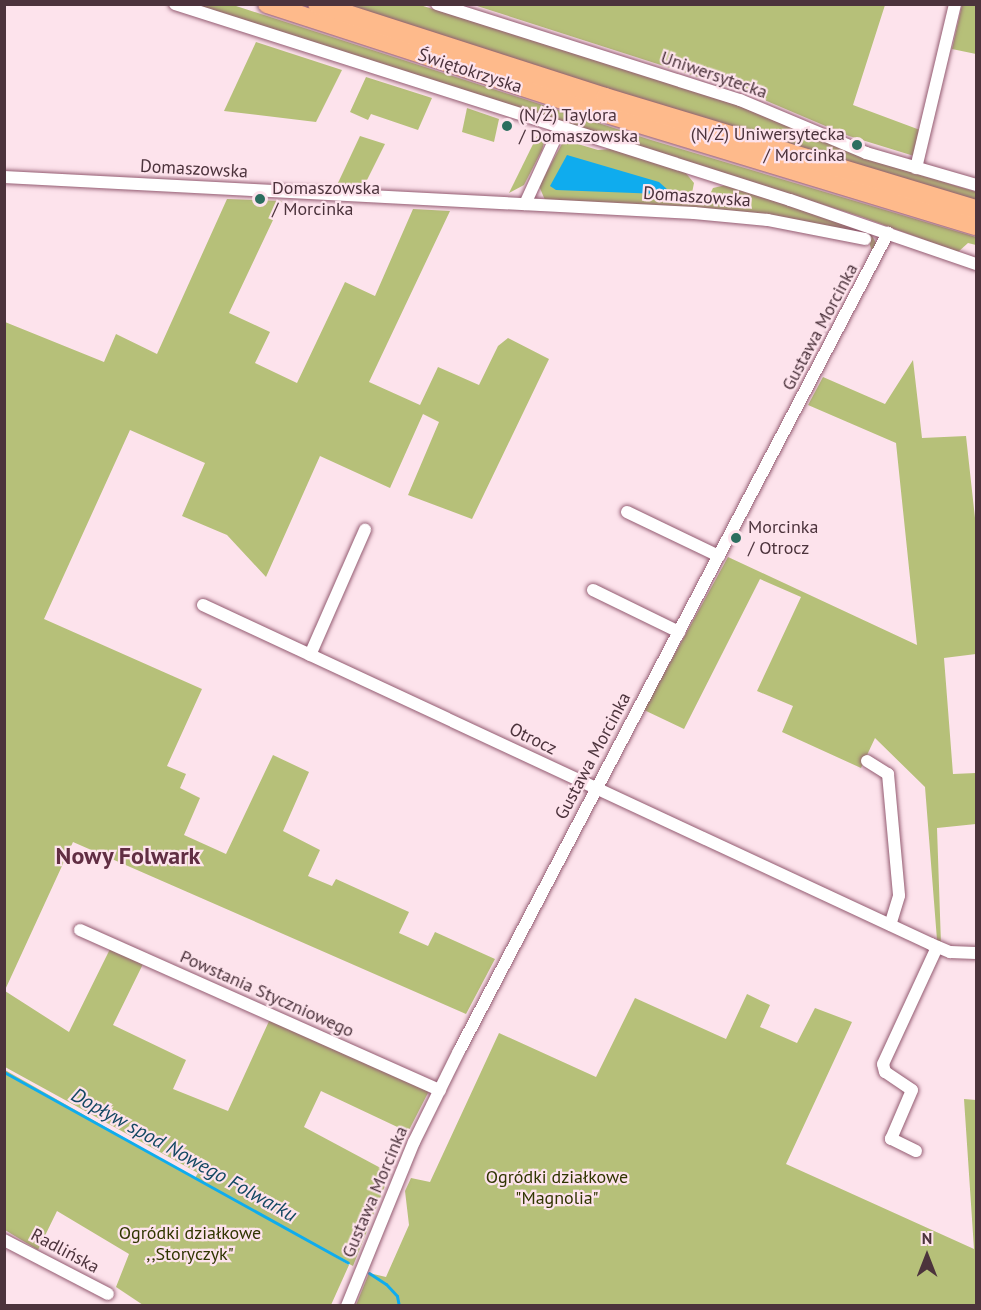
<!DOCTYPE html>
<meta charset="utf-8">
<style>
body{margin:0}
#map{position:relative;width:981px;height:1310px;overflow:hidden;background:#fde3ec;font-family:"PT Sans",sans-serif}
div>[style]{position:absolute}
.green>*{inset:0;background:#b6c079}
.water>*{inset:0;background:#0facee}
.stream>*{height:3px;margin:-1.5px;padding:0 1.5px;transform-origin:1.5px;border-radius:1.5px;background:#0facee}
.roads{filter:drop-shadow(0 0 2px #935b71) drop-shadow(0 0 2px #935b71)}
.minor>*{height:12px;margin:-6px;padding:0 6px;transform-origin:6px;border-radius:6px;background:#fff}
.highway>*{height:18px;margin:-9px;padding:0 9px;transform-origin:9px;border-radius:9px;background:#feba8b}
.dots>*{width:16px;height:16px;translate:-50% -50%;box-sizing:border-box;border:3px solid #fde3ec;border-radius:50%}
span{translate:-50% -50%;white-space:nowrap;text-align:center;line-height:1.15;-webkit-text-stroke:4.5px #fde3ec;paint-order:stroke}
.street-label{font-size:18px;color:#4c333c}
.poi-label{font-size:18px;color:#4c333c}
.left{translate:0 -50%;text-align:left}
.right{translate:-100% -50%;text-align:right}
.park-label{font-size:18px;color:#303500}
.water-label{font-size:20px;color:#134863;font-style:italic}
.district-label{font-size:24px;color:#612e43;font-weight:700}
.frame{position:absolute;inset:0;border:6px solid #4c333c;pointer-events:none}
.north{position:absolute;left:897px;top:1226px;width:60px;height:60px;-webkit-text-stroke:4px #fde3ec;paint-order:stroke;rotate:0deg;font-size:16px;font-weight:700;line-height:24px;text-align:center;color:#4c333c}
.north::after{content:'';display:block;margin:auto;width:21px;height:27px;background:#4c333c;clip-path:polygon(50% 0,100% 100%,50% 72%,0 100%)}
</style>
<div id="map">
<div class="green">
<div style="clip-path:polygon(192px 5px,233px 5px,651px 140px,976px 237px,976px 245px,968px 243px,958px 252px,862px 217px)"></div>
<div style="clip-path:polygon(346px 5px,420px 5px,595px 59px,737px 105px,862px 157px,976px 192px,976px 202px,748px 134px)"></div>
<div style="clip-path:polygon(474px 5px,885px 5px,853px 105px,920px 130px,914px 156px,849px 136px,748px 93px)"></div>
<div style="clip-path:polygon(962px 5px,976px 5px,976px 54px,952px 49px)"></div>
<div style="clip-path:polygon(256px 42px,342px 70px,316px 122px,224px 111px)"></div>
<div style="clip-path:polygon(366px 77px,432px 98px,418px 130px,371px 114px,368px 120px,350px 112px)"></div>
<div style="clip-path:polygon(467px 108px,499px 119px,494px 142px,462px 132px)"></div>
<div style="clip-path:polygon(539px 132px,544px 143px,542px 150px,524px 185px,509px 193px)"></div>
<div style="clip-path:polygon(360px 136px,385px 144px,364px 186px,337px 185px)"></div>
<div style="clip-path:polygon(564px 140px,598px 150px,611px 149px,685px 172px,694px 183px,692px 193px,708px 198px,713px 188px,726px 185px,870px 232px,876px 243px,872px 251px,867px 236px,545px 200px,539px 186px)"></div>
<div style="clip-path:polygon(227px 199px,282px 201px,229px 313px,270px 332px,255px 363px,297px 383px,345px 282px,375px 296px,413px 209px,450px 211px,369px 382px,420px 405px,438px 367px,479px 385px,498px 346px,508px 338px,549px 359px,472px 519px,408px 495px,439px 422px,423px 414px,390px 488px,320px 456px,266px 577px,227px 535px,182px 516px,205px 463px,130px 430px,44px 619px,202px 689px,167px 766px,186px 774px,180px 788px,200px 798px,184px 835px,226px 854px,273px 755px,309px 772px,283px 831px,320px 850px,308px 876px,332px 886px,336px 879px,409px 912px,399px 933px,428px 946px,435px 932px,495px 959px,466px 1014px,73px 842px,5px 990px,5px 322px,104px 362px,116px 334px,157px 354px)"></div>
<div style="clip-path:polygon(913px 360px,922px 438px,966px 436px,976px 527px,976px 654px,944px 658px,953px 774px,976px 773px,976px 824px,937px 828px,941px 944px,937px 940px,925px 787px,875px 738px,861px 768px,782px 732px,793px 706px,757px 691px,801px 597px,760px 579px,684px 729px,644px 710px,728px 557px,917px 645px,896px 443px,808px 405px,823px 377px,885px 404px)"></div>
<div style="clip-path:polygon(110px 949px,143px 964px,113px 1025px,186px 1060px,173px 1089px,228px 1111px,270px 1019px,430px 1089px,408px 1132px,321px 1091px,304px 1127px,390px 1173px,353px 1266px,332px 1255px,349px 1265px,331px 1305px,143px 1305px,116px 1287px,129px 1254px,57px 1211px,38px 1250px,5px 1230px,5px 1070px,195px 1178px,198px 1173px,5px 1067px,5px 991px,69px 1032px)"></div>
<div style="clip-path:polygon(747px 994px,770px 1005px,760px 1027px,797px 1043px,815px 1008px,852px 1022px,786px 1164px,974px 1249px,964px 1099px,976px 1100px,976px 1305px,356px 1305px,369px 1273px,386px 1277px,409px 1225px,405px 1191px,411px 1178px,430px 1182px,499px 1033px,596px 1077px,635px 998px,726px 1039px)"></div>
</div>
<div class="water">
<div style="clip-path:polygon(567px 155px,659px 182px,668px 190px,660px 194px,556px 190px,550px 186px)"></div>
</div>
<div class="stream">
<div style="left:4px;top:1072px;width:393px;rotate:29deg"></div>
<div style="left:369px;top:1273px;width:20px;rotate:33deg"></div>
<div style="left:386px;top:1284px;width:16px;rotate:47deg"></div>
<div style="left:397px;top:1296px;width:10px;rotate:79deg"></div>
</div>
<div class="roads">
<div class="minor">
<div style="left:175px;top:4px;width:645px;rotate:17.68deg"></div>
<div style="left:790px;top:200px;width:197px;rotate:19deg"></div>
<div style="left:437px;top:4px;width:318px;rotate:17.6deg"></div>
<div style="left:740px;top:100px;width:137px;rotate:22.8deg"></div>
<div style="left:866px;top:153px;width:115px;rotate:16.2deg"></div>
<div style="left:916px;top:168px;width:169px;rotate:-76.6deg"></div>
<div style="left:4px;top:177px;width:691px;rotate:2.99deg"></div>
<div style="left:694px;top:213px;width:74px;rotate:5.4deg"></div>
<div style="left:768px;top:220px;width:99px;rotate:11.1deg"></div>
<div style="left:525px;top:204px;width:84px;rotate:-65.3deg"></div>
<div style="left:627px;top:512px;width:102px;rotate:25.6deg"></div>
<div style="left:593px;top:590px;width:96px;rotate:26deg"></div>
<div style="left:203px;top:605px;width:803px;rotate:24.97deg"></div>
<div style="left:931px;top:944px;width:21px;rotate:23deg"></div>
<div style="left:950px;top:952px;width:26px;rotate:2deg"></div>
<div style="left:310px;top:655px;width:137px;rotate:-66.3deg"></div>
<div style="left:867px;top:761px;width:25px;rotate:32deg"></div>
<div style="left:888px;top:774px;width:122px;rotate:84.8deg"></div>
<div style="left:899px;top:896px;width:30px;rotate:107deg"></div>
<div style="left:80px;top:930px;width:394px;rotate:24deg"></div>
<div style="left:916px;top:1151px;width:28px;rotate:-154deg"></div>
<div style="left:891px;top:1139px;width:53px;rotate:-66.8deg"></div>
<div style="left:912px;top:1090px;width:32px;rotate:-146deg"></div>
<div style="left:885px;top:1072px;width:8px;rotate:-104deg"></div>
<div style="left:883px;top:1064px;width:129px;rotate:-65.2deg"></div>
<div style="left:4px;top:1240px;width:117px;rotate:27.4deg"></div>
<div style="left:347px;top:1306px;width:177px;rotate:-67.8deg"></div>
<div style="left:414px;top:1142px;width:102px;rotate:-63.7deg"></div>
<div style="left:459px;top:1051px;width:924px;rotate:-62.33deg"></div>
</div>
<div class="highway">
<div style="left:267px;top:4px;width:350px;rotate:18deg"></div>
<div style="left:600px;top:112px;width:393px;rotate:16.9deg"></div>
<div style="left:317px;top:4px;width:303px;rotate:17.9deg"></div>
<div style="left:605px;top:97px;width:388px;rotate:16.8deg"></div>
</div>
</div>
<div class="dots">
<div style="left:507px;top:126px;background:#2c6e5f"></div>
<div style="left:857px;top:145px;background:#2c6e5f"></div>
<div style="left:260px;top:199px;background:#2c6e5f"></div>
<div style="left:736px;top:538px;background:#2c6e5f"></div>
</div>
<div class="street-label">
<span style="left:470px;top:71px;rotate:18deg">Świętokrzyska</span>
<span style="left:714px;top:75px;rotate:19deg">Uniwersytecka</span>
<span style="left:194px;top:169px;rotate:3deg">Domaszowska</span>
<span style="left:697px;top:197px;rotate:4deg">Domaszowska</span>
<span style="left:820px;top:327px;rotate:-62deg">Gustawa Morcinka</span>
<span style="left:533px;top:739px;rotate:26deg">Otrocz</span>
<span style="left:593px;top:756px;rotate:-62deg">Gustawa Morcinka</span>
<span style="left:267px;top:994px;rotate:24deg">Powstania Styczniowego</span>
<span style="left:375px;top:1192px;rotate:-67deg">Gustawa Morcinka</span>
<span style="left:65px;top:1251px;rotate:28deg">Radlińska</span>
</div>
<div class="poi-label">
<span class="left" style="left:519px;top:126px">(N/Ż) Taylora<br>/ Domaszowska</span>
<span class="right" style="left:845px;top:145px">(N/Ż) Uniwersytecka<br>/ Morcinka</span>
<span class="left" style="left:272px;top:199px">Domaszowska<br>/ Morcinka</span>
<span class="left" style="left:748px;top:538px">Morcinka<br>/ Otrocz</span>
</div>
<div class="park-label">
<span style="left:557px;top:1188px">Ogródki działkowe<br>"Magnolia"</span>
<span style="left:190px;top:1244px">Ogródki działkowe<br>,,Storyczyk"</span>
</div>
<div class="water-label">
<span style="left:184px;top:1155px;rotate:29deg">Dopływ spod Nowego Folwarku</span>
</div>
<div class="district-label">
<span style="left:128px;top:856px">Nowy Folwark</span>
</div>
<div class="frame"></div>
<div class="north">N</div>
</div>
